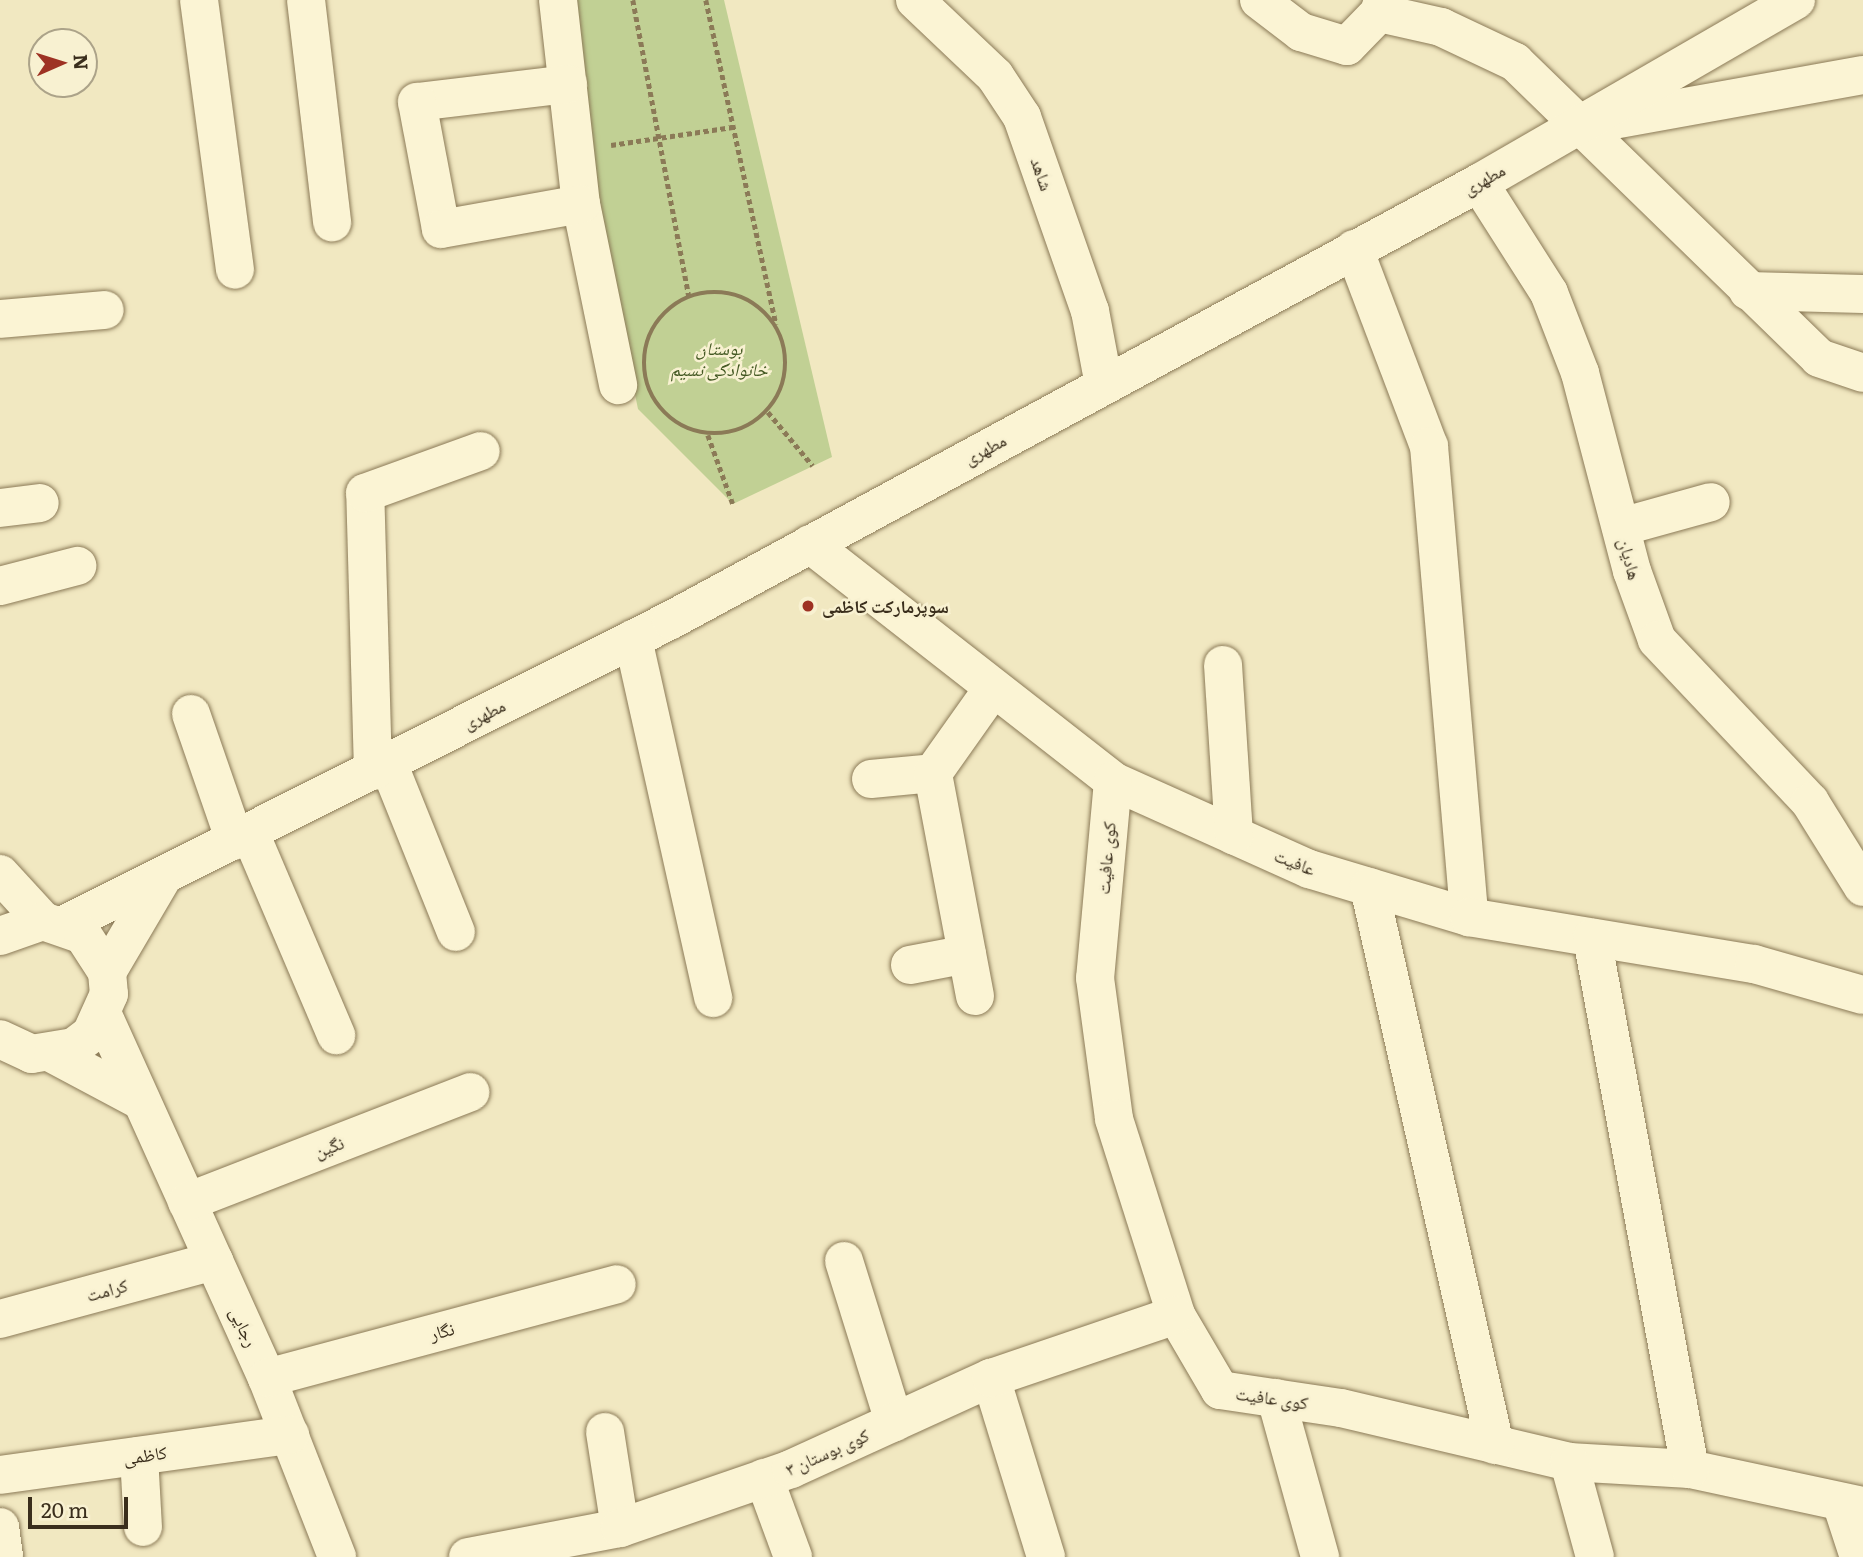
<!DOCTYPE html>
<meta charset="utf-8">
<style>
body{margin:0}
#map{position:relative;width:1863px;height:1557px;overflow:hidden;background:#f1e8c1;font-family:Literata,"Noto Naskh Arabic",serif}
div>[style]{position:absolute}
.green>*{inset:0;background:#c1d094}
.path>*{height:4.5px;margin-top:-2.25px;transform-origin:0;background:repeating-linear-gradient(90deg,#8b7a57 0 5px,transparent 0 8.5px)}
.path>.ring{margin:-2.25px;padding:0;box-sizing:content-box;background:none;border:4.5px solid #8b7a57;border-radius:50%}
.roads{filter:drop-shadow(0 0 2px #8b7a57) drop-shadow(0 0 2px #8b7a57)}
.minor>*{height:38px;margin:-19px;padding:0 19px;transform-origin:19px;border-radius:19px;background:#fbf4d4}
.dots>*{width:19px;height:19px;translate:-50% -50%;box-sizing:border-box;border:4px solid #f8f1d1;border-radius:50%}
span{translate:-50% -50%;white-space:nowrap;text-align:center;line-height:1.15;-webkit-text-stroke:5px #f8f1d1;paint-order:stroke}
.street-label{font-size:18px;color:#3a2e1c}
.park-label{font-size:18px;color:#435822;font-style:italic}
.poi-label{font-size:18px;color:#3a2e1c;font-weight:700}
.left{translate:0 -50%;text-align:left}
.north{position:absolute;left:28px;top:28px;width:70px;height:70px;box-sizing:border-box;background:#f8f1d1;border:2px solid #aca389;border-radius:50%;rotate:87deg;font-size:19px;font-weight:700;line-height:28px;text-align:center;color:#3a2e1c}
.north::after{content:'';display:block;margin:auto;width:24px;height:32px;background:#9e3223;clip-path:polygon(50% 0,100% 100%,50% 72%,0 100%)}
.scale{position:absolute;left:28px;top:1497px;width:100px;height:32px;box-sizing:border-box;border:4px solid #3a2e1c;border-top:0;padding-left:9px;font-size:21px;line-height:24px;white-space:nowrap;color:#3a2e1c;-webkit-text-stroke:5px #f8f1d1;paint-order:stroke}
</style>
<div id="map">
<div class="green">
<div style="clip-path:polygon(576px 0,724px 0,832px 457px,733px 504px,638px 409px,598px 214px)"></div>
</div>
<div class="path">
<div style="left:633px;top:0;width:302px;rotate:79.3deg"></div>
<div style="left:706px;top:0;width:332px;rotate:77.8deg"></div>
<div style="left:611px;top:145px;width:123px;rotate:-8.4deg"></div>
<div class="ring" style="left:644px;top:292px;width:137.5px;height:137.5px"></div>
<div style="left:768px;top:412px;width:70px;rotate:50.2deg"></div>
<div style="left:708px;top:435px;width:73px;rotate:70.1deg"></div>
</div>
<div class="roads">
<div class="minor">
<div style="left:199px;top:0;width:272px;rotate:82.4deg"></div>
<div style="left:306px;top:0;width:224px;rotate:83.3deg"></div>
<div style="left:558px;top:0;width:205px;rotate:83.6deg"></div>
<div style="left:581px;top:204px;width:185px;rotate:78.4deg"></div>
<div style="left:915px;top:0;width:110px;rotate:43.5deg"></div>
<div style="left:995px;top:76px;width:49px;rotate:56.6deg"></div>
<div style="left:1022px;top:117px;width:206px;rotate:70.7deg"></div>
<div style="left:1090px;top:311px;width:75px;rotate:79.3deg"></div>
<div style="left:1259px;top:0;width:53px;rotate:37.3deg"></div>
<div style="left:1301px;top:32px;width:48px;rotate:16.9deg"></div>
<div style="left:1347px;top:46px;width:46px;rotate:-45.9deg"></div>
<div style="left:1379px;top:13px;width:14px;rotate:-73deg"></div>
<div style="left:1379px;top:13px;width:64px;rotate:12.7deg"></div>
<div style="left:1441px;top:27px;width:82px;rotate:25.3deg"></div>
<div style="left:1515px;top:62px;width:424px;rotate:44.2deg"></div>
<div style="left:1819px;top:358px;width:46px;rotate:18.8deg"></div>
<div style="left:568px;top:84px;width:152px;rotate:173.2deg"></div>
<div style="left:417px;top:102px;width:129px;rotate:79.3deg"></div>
<div style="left:441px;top:229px;width:142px;rotate:-10.1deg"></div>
<div style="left:1602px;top:122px;width:265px;rotate:-10.2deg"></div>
<div style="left:1479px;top:183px;width:130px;rotate:57.5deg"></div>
<div style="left:1549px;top:293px;width:86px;rotate:68.8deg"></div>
<div style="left:1580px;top:373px;width:205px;rotate:75.3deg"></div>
<div style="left:1632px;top:571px;width:73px;rotate:70.1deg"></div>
<div style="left:1657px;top:640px;width:223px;rotate:46.6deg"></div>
<div style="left:1810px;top:802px;width:100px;rotate:58.1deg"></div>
<div style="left:1354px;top:249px;width:211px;rotate:69.2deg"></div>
<div style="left:1429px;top:446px;width:473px;rotate:85.1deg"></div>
<div style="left:1748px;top:291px;width:115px;rotate:1.5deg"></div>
<div style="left:0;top:319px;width:105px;rotate:-4.9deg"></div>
<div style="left:0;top:508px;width:40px;rotate:-7.1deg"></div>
<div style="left:1621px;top:527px;width:93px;rotate:-15.5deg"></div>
<div style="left:810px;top:544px;width:385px;rotate:38deg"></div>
<div style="left:1113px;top:781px;width:215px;rotate:24.2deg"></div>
<div style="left:1309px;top:869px;width:167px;rotate:16.7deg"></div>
<div style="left:1469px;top:917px;width:289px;rotate:9.4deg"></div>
<div style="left:1754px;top:964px;width:113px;rotate:15.9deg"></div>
<div style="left:0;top:586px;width:80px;rotate:-14.6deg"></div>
<div style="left:633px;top:639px;width:368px;rotate:77.4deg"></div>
<div style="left:1223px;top:665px;width:171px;rotate:86.3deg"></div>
<div style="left:191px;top:714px;width:134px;rotate:70.9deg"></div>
<div style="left:388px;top:763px;width:182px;rotate:68.1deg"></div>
<div style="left:373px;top:771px;width:278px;rotate:-91.6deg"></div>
<div style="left:365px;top:493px;width:123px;rotate:-19.9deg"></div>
<div style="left:871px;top:779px;width:62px;rotate:-5.5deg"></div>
<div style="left:1113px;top:781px;width:198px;rotate:95.2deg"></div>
<div style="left:1095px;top:978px;width:142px;rotate:82.3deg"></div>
<div style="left:1114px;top:1119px;width:206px;rotate:72.4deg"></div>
<div style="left:1176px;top:1315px;width:87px;rotate:59.6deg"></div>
<div style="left:1220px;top:1390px;width:122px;rotate:8.5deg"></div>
<div style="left:1341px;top:1408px;width:234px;rotate:13.3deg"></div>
<div style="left:1569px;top:1462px;width:121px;rotate:3.3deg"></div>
<div style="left:1690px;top:1469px;width:177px;rotate:12.1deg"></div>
<div style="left:250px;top:833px;width:220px;rotate:66.9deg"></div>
<div style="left:0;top:874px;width:64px;rotate:47.5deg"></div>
<div style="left:1369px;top:887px;width:572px;rotate:77.28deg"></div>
<div style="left:64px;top:925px;width:679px;rotate:-26.68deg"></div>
<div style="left:671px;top:620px;width:919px;rotate:-28.41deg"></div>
<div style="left:1479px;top:183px;width:366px;rotate:-30deg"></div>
<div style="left:0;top:936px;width:46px;rotate:-19.2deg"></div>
<div style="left:43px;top:921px;width:42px;rotate:19.3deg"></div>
<div style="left:83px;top:935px;width:44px;rotate:57deg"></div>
<div style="left:107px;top:972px;width:22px;rotate:85deg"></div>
<div style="left:109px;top:994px;width:44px;rotate:114.2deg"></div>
<div style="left:91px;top:1034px;width:21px;rotate:143deg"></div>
<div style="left:74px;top:1047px;width:43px;rotate:170.5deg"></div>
<div style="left:32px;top:1054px;width:35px;rotate:-155deg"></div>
<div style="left:1592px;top:938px;width:540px;rotate:79.54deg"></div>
<div style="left:910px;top:965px;width:58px;rotate:-10.9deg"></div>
<div style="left:107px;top:972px;width:110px;rotate:-59.5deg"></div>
<div style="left:975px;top:996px;width:227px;rotate:-100.7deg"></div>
<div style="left:933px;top:773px;width:100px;rotate:-54.7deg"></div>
<div style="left:103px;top:1015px;width:398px;rotate:65.7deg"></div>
<div style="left:267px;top:1378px;width:192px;rotate:68.6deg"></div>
<div style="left:53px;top:1054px;width:100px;rotate:28.1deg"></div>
<div style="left:187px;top:1202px;width:304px;rotate:-21.2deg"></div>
<div style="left:844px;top:1261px;width:169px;rotate:72.7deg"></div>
<div style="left:0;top:1319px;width:222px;rotate:-15.2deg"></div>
<div style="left:267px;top:1378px;width:362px;rotate:-15deg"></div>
<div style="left:991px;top:1378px;width:187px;rotate:72.9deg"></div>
<div style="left:1276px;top:1398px;width:165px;rotate:74.5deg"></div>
<div style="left:605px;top:1432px;width:97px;rotate:81.1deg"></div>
<div style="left:139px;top:1456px;width:71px;rotate:86.8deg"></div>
<div style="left:1569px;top:1462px;width:98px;rotate:74.7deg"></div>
<div style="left:0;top:1475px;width:293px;rotate:-7.9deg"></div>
<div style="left:764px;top:1478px;width:84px;rotate:69.8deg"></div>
<div style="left:1841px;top:1502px;width:58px;rotate:71.9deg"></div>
<div style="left:0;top:1527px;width:30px;rotate:82deg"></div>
<div style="left:468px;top:1557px;width:155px;rotate:-10.8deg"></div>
<div style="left:620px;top:1528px;width:181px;rotate:-19deg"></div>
<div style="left:791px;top:1469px;width:220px;rotate:-24.5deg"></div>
<div style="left:991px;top:1378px;width:195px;rotate:-18.8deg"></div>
</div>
</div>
<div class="dots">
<div style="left:808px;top:606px;background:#9e3223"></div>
</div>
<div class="street-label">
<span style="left:1042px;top:174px;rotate:71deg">شاهد</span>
<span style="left:1484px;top:179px;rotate:-29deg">مطهری</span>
<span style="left:985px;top:449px;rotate:-28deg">مطهری</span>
<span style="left:1630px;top:559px;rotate:75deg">هادیان</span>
<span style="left:484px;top:714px;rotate:-27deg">مطهری</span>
<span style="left:1106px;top:858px;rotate:-85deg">کوی عافیت</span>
<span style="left:1295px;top:862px;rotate:22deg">عافیت</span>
<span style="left:329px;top:1147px;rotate:-21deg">نگین</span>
<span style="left:107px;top:1290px;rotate:-15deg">کرامت</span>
<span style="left:244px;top:1327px;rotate:65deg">رجایی</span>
<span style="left:442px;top:1331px;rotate:-15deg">نگار</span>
<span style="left:1272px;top:1398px;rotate:8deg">کوی عافیت</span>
<span style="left:827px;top:1452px;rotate:-24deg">کوی بوستان ۳</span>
<span style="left:145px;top:1455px;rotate:-8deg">کاظمی</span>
</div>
<div class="park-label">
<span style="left:719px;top:359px">بوستان<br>خانوادگی نسیم</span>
</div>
<div class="poi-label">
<span class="left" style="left:822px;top:606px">سوپرمارکت کاظمی</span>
</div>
<div class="north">N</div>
<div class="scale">20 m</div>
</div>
